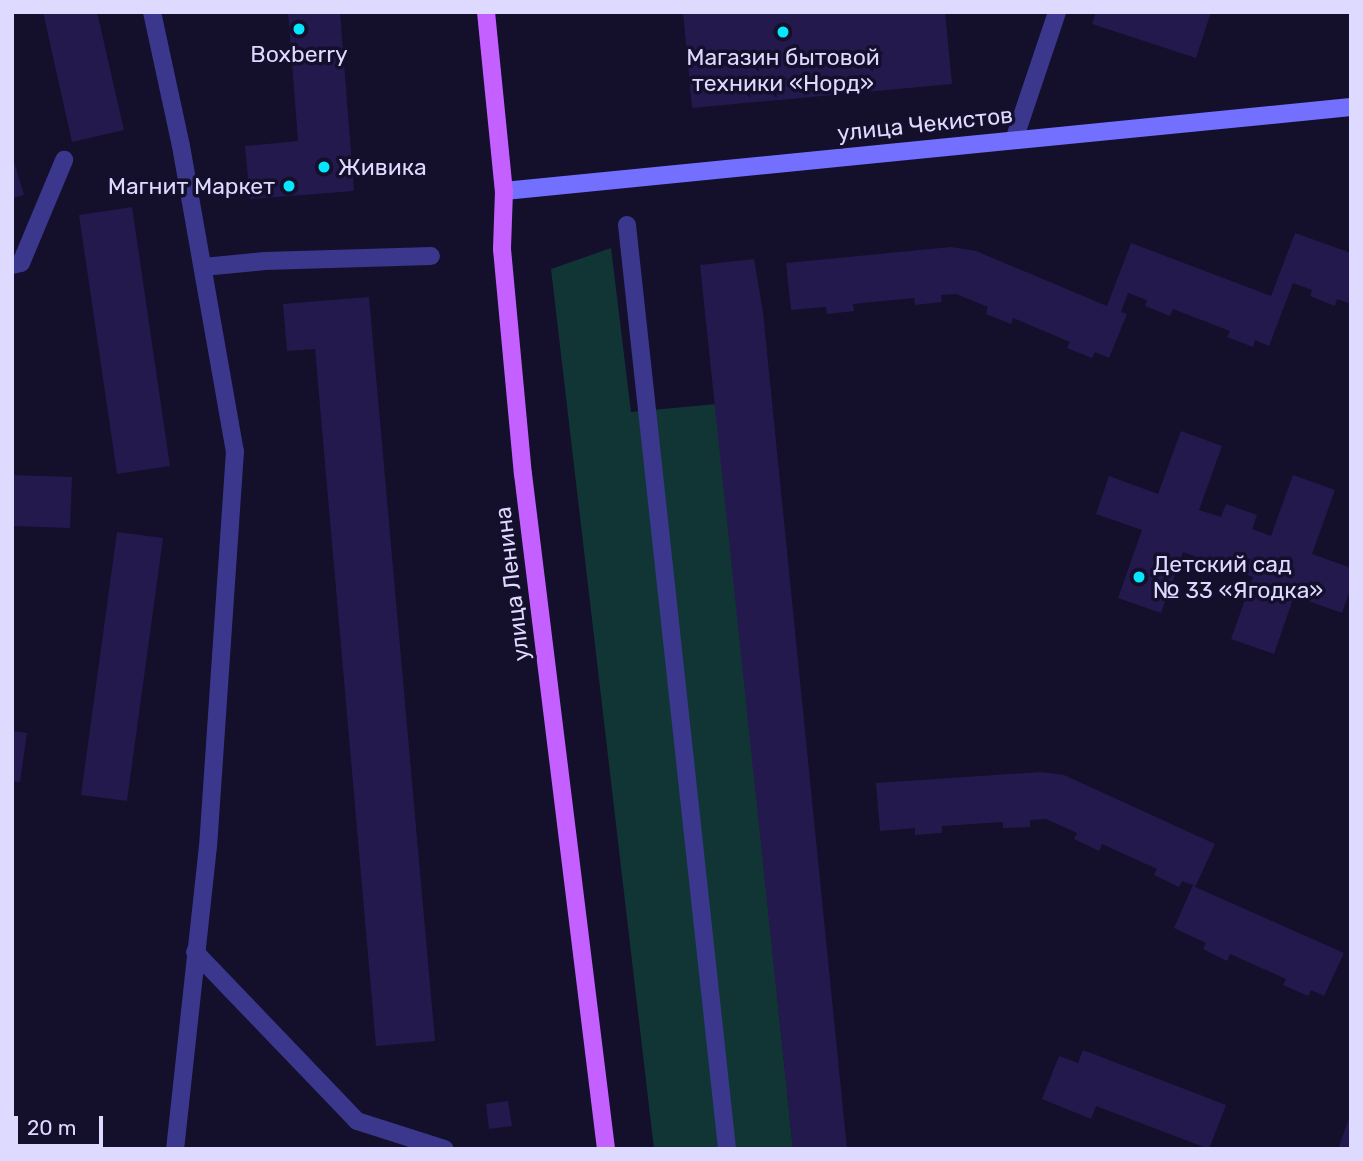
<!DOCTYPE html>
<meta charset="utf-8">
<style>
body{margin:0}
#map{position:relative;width:1363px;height:1161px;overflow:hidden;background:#140f2b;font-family:Rubik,sans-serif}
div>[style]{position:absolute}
.green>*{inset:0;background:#113534}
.building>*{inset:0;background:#24194d}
.street>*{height:18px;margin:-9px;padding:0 9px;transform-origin:9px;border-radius:9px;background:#3a378d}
.secondary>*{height:18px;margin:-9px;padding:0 9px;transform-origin:9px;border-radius:9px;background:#7370ff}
.primary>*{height:18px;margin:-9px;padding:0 9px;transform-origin:9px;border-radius:9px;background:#c360ff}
.dots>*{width:19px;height:19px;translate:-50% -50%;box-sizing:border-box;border:4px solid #140f2b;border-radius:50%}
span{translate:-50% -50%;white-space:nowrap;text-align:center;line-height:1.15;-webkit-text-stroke:7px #140f2b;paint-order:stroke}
.poi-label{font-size:23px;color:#ddd9ff}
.left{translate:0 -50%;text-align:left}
.right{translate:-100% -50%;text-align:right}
.street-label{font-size:23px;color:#ddd9ff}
.frame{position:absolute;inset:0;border:14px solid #ddd9ff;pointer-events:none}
.scale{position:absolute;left:14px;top:1116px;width:89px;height:32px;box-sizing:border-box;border:4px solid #ddd9ff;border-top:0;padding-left:9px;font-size:21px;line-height:24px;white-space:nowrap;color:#ddd9ff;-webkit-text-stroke:5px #140f2b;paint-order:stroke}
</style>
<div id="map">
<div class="green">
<div style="clip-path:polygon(611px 248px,631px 412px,716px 404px,793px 1149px,654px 1149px,551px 269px)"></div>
</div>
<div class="building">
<div style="clip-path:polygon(43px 12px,97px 12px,124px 130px,72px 142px)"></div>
<div style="clip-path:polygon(288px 12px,340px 12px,354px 191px,250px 199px,245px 146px,298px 141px)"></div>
<div style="clip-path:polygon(683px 12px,945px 12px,952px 84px,692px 108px)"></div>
<div style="clip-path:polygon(1096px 12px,1211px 12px,1196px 58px,1092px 24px)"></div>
<div style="clip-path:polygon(12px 155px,24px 195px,12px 198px)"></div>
<div style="clip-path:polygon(132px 207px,170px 466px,117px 474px,79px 215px)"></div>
<div style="clip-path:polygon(1295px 233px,1351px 253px,1351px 304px,1337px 299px,1335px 306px,1310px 296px,1312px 290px,1293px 283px,1269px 346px,1255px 340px,1253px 347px,1227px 337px,1230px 331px,1173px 309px,1170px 316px,1145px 306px,1147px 300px,1128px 293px,1121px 312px,1127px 314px,1109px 358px,1095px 352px,1092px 358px,1067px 348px,1070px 342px,1013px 318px,1011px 324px,986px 314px,988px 307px,956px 294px,941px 295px,942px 302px,915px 305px,914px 298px,853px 304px,854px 311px,827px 314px,826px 307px,791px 310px,786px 263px,951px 247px,976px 251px,1107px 306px,1131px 243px,1271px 296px)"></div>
<div style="clip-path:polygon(754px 259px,763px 312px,847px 1149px,793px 1149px,700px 265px)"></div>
<div style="clip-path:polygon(369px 297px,435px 1041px,376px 1046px,315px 349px,287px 351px,283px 304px)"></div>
<div style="clip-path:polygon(1181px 431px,1222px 446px,1199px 510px,1221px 517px,1226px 504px,1257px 515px,1252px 529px,1271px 536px,1293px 475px,1335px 490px,1312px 554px,1351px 568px,1351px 587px,1342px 613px,1294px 596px,1274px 654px,1231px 639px,1253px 577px,1183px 552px,1161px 613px,1118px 598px,1142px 530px,1096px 514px,1109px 476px,1158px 494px)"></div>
<div style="clip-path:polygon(12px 475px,72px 477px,70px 528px,12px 526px)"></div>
<div style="clip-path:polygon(117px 532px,163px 538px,127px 801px,81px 795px)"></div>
<div style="clip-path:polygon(12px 731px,27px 733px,20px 782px,12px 781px)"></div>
<div style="clip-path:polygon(1041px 772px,1064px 775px,1215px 844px,1195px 887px,1344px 953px,1324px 996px,1311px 990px,1308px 996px,1283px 985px,1286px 979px,1230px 954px,1227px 961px,1203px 949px,1206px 943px,1174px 928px,1193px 885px,1182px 881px,1179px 887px,1154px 875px,1157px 869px,1102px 844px,1099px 851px,1074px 839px,1077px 833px,1046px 819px,1030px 820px,1030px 827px,1003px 828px,1003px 822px,942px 826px,942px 833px,915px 835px,915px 828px,880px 831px,876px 783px)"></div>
<div style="clip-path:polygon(1083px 1050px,1226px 1105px,1209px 1149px,1096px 1106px,1091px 1119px,1042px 1099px,1059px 1056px,1078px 1063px)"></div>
<div style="clip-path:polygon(508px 1101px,512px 1126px,489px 1129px,486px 1104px)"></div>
<div style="clip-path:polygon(1350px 1115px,1351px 1149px,1338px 1149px)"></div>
</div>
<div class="street">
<div style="left:152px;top:12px;width:137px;rotate:77.8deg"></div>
<div style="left:181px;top:146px;width:310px;rotate:80deg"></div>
<div style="left:235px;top:451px;width:396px;rotate:93.9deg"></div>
<div style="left:208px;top:846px;width:305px;rotate:96.2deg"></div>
<div style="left:1014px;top:140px;width:135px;rotate:-71.4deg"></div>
<div style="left:627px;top:225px;width:929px;rotate:83.82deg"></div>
<div style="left:12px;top:265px;width:9px;rotate:-13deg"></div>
<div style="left:21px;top:263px;width:112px;rotate:-67.3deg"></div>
<div style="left:203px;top:267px;width:62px;rotate:-5.5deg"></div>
<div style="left:265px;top:261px;width:166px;rotate:-1.7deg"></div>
<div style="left:195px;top:952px;width:234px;rotate:46.2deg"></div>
<div style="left:357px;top:1121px;width:92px;rotate:17.7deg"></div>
</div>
<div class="secondary">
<div style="left:504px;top:191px;width:851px;rotate:-5.66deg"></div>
</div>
<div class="primary">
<div style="left:486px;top:12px;width:180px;rotate:84.3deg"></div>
<div style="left:504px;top:191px;width:58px;rotate:92deg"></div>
<div style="left:502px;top:249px;width:226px;rotate:84.7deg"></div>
<div style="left:523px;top:474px;width:680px;rotate:82.99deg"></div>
</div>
<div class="dots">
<div style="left:299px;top:29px;background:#05e7ff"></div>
<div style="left:783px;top:32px;background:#05e7ff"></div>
<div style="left:324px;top:167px;background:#05e7ff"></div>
<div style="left:289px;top:186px;background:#05e7ff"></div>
<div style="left:1139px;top:577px;background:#05e7ff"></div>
</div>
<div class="poi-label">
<span style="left:299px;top:54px">Boxberry</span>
<span style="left:783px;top:70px">Магазин бытовой<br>техники «Норд»</span>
<span class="left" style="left:338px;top:167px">Живика</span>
<span class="right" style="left:275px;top:186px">Магнит Маркет</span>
<span class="left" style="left:1153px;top:577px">Детский сад<br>№ 33 «Ягодка»</span>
</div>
<div class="street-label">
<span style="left:925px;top:124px;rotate:-6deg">улица Чекистов</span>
<span style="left:512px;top:584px;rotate:-97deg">улица Ленина</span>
</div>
<div class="frame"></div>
<div class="scale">20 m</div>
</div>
